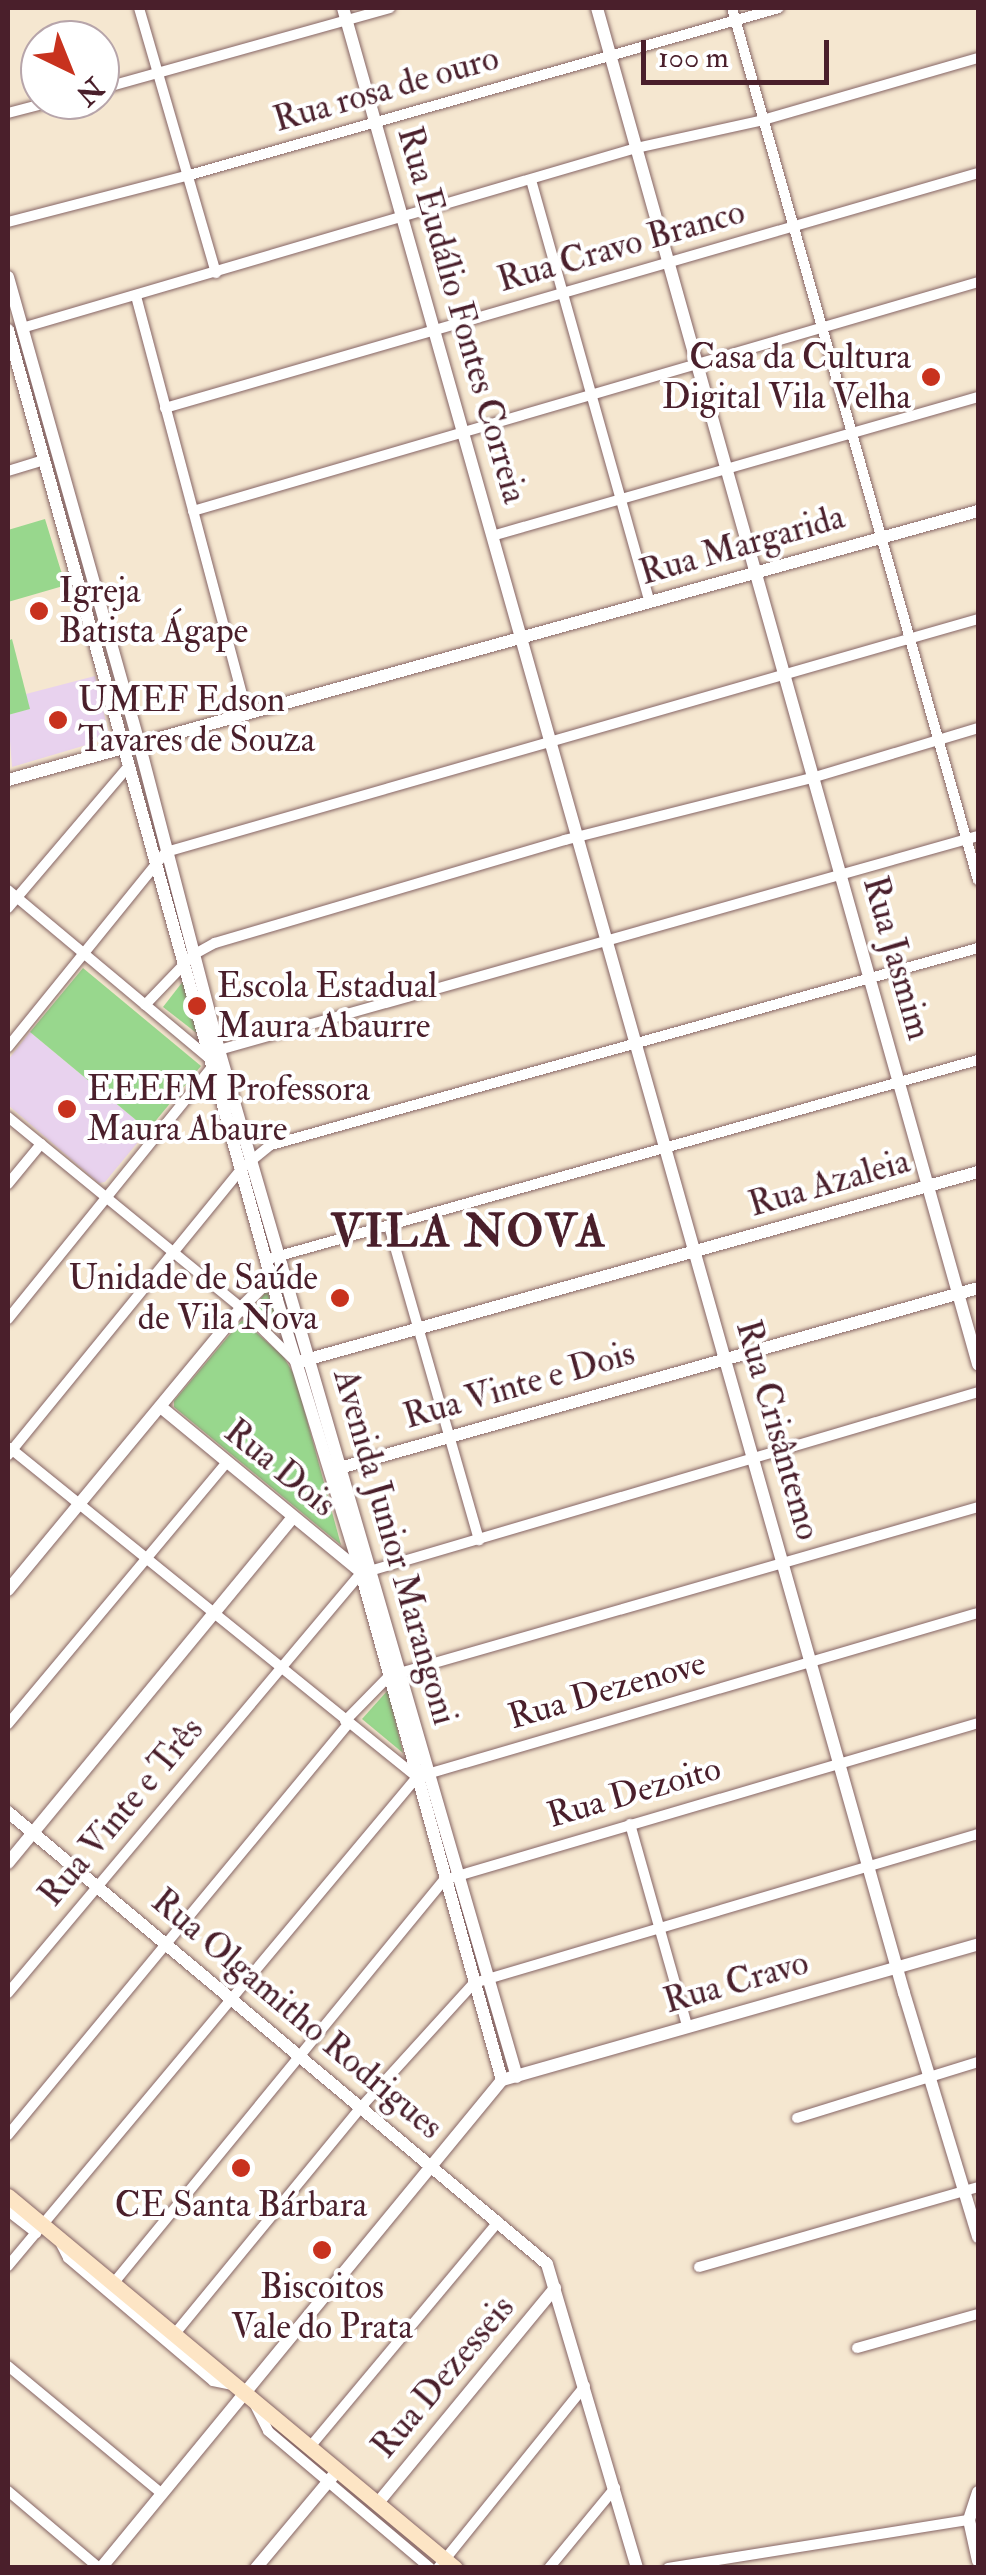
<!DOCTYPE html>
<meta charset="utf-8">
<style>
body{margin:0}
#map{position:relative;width:986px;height:2575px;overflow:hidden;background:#f5e7d0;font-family:"IM FELL Double Pica",serif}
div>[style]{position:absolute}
.built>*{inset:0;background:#e8d2ee}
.green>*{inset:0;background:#98d78d}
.roads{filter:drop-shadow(0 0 2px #866565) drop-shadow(0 0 2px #866565)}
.minor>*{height:10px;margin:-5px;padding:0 5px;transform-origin:5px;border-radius:5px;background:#fff}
.tertiary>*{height:12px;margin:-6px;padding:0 6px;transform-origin:6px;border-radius:6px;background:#fff}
.secondary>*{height:15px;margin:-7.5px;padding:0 7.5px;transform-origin:7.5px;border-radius:7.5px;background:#fde5c5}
.dots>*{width:28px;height:28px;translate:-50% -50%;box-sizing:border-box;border:5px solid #fff;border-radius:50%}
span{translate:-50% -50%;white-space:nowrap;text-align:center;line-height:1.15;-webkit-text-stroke:8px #fff;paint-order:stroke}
.street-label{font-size:35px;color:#4a1f2b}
.poi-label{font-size:35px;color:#4a1f2b}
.right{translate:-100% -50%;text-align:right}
.left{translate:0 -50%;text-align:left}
.district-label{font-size:45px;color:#4a1f2b;font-weight:700;letter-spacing:2.5px}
.frame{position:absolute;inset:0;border:10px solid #4a1f2b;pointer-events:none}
.north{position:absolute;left:20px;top:20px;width:100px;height:100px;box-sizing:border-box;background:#fff;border:2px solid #b7a5aa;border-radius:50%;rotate:137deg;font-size:28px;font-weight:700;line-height:40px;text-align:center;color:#4a1f2b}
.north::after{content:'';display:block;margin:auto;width:35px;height:45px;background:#c8321e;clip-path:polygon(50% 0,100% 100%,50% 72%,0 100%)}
.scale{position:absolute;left:641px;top:40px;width:188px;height:45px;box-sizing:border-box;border:5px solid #4a1f2b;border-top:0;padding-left:12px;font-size:30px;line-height:35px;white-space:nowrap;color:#4a1f2b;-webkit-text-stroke:8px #fff;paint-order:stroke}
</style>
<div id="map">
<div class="built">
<div style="clip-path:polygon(95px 676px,110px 738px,12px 767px,8px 715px,29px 709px,26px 694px)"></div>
<div style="clip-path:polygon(30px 1032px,148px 1130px,105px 1182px,99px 1183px,8px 1105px,8px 1060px)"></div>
</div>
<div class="green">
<div style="clip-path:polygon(45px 519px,61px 571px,70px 584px,8px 602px,8px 530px)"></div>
<div style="clip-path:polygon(12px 639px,30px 709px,8px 715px,8px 641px)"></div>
<div style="clip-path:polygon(83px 968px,201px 1066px,148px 1130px,30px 1032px)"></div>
<div style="clip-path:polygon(184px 980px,199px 1035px,163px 1007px)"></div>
<div style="clip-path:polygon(267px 1290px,281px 1329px,277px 1332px,253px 1309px)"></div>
<div style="clip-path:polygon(242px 1320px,283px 1356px,295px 1376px,341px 1545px,174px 1407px,174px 1401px)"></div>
<div style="clip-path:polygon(388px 1690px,403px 1753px,362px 1719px)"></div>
</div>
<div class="roads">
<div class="minor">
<div style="left:139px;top:8px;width:276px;rotate:73.8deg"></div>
<div style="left:732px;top:8px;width:906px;rotate:74.25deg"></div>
<div style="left:100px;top:89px;width:301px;rotate:-15.6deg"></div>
<div style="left:8px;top:113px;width:52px;rotate:-14.6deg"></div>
<div style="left:531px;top:180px;width:438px;rotate:74.3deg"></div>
<div style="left:8px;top:222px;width:184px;rotate:-14.5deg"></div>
<div style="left:186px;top:176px;width:616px;rotate:-15.82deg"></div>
<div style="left:136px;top:296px;width:432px;rotate:75.1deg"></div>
<div style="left:22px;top:328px;width:640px;rotate:-16.34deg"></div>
<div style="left:636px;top:148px;width:130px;rotate:-12.4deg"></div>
<div style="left:763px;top:120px;width:224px;rotate:-16.1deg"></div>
<div style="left:165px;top:408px;width:846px;rotate:-16.12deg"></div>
<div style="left:8px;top:471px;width:38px;rotate:-17deg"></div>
<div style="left:193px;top:511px;width:818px;rotate:-16.26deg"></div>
<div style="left:492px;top:536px;width:505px;rotate:-15.96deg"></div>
<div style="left:8px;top:890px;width:262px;rotate:39.9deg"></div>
<div style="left:8px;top:908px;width:185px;rotate:-49.6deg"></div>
<div style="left:145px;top:1005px;width:69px;rotate:-46.2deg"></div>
<div style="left:193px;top:955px;width:25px;rotate:-29deg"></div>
<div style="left:215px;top:943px;width:365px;rotate:-16.4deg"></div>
<div style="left:565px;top:840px;width:258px;rotate:-14.1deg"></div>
<div style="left:815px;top:777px;width:170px;rotate:-16.7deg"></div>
<div style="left:8px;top:1047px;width:251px;rotate:-51deg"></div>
<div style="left:166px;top:852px;width:845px;rotate:-16.01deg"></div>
<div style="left:219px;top:1050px;width:789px;rotate:-15.75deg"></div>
<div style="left:8px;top:1117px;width:301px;rotate:39.3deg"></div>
<div style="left:241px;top:1308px;width:77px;rotate:44.5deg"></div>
<div style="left:8px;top:1184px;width:52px;rotate:-50.5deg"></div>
<div style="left:389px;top:1226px;width:327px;rotate:74deg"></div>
<div style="left:272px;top:1258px;width:733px;rotate:-15.67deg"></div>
<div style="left:8px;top:1319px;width:324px;rotate:-51deg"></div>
<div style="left:10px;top:1448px;width:523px;rotate:38.95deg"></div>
<div style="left:8px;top:1455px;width:369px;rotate:-50.8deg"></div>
<div style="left:241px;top:1169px;width:38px;rotate:-39deg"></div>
<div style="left:271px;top:1145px;width:734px;rotate:-15.57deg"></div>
<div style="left:373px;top:1570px;width:631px;rotate:-16.39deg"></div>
<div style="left:345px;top:1721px;width:63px;rotate:-45.6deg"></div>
<div style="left:389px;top:1676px;width:613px;rotate:-16.01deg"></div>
<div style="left:8px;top:1724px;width:340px;rotate:-50.1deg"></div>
<div style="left:630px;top:1824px;width:210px;rotate:74.2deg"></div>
<div style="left:8px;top:1993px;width:549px;rotate:-49.95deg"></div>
<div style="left:797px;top:2118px;width:189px;rotate:-17.2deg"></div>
<div style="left:8px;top:2135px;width:533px;rotate:-50.4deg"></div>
<div style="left:8px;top:2211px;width:36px;rotate:38deg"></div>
<div style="left:60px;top:2242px;width:18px;rotate:63deg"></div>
<div style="left:68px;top:2258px;width:190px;rotate:40.3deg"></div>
<div style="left:213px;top:2381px;width:19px;rotate:12deg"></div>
<div style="left:8px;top:2266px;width:637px;rotate:-50.09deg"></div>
<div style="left:417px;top:1777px;width:584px;rotate:-16.3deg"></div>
<div style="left:699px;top:2267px;width:290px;rotate:-16deg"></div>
<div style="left:112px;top:2285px;width:524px;rotate:-50.66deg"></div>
<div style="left:444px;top:1880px;width:557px;rotate:-16.38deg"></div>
<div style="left:173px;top:2336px;width:299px;rotate:-50.6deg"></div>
<div style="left:363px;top:2105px;width:165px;rotate:-47.7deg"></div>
<div style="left:474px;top:1983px;width:526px;rotate:-16.47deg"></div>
<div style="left:857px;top:2348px;width:126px;rotate:-15.7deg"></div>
<div style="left:8px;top:2366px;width:200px;rotate:39.7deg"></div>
<div style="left:254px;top:2403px;width:31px;rotate:63deg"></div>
<div style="left:268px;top:2431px;width:212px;rotate:40.2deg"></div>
<div style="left:309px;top:2448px;width:295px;rotate:-50.1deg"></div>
<div style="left:8px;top:2491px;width:119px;rotate:40.2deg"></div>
<div style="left:438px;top:2568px;width:234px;rotate:-51.1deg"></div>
<div style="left:549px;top:2568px;width:104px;rotate:-50.5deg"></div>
<div style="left:668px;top:2568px;width:305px;rotate:-9.1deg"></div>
</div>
<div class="tertiary">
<div style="left:343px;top:8px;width:2063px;rotate:74.22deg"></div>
<div style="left:904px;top:1993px;width:255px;rotate:73.1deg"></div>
<div style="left:597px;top:8px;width:1409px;rotate:74.31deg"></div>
<div style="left:8px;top:277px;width:484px;rotate:74.3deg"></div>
<div style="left:139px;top:743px;width:317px;rotate:75.4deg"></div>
<div style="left:219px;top:1050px;width:1069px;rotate:73.82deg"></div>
<div style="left:8px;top:330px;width:1007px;rotate:74.5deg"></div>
<div style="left:277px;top:1300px;width:286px;rotate:72.9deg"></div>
<div style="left:361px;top:1573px;width:526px;rotate:74.46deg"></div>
<div style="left:8px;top:780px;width:1007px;rotate:-15.5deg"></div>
<div style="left:302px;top:1361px;width:702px;rotate:-15.62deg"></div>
<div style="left:162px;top:1408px;width:258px;rotate:39.5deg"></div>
<div style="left:336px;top:1469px;width:667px;rotate:-15.74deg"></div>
<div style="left:8px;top:1590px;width:366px;rotate:-50.4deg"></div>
<div style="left:241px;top:1308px;width:49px;rotate:-45deg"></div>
<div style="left:8px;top:1812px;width:703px;rotate:39.98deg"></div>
<div style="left:547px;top:2264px;width:317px;rotate:73.5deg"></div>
<div style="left:8px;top:1863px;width:448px;rotate:-50.5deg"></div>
<div style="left:978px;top:2492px;width:29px;rotate:108deg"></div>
<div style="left:969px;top:2520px;width:42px;rotate:77.6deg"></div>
<div style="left:377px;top:2504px;width:280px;rotate:-50.5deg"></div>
<div style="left:101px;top:2568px;width:632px;rotate:-50.59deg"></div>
<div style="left:502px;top:2080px;width:495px;rotate:-15.9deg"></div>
<div style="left:256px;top:2568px;width:126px;rotate:-50.1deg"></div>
</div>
<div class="secondary">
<div style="left:8px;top:2196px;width:582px;rotate:39.77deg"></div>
</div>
</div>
<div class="dots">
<div style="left:931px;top:377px;background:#c8321e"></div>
<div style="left:39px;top:611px;background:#c8321e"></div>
<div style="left:58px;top:720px;background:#c8321e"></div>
<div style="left:197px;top:1006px;background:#c8321e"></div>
<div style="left:67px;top:1109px;background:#c8321e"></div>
<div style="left:340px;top:1298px;background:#c8321e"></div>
<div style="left:241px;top:2168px;background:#c8321e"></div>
<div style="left:322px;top:2250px;background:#c8321e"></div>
</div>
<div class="street-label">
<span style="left:386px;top:89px;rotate:-16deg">Rua rosa de ouro</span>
<span style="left:621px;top:246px;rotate:-16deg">Rua Cravo Branco</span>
<span style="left:462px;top:315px;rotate:74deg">Rua Eudálio Fontes Correia</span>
<span style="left:742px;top:545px;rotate:-16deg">Rua Margarida</span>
<span style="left:897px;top:958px;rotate:74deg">Rua Jasmim</span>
<span style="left:829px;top:1183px;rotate:-16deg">Rua Azaleia</span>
<span style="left:519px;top:1385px;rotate:-16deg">Rua Vinte e Dois</span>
<span style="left:778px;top:1430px;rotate:74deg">Rua Crisântemo</span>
<span style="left:280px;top:1468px;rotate:39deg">Rua Dois</span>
<span style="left:395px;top:1547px;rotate:74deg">Avenida Junior Marangoni</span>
<span style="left:607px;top:1690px;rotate:-16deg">Rua Dezenove</span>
<span style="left:634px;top:1792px;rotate:-16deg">Rua Dezoito</span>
<span style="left:121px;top:1812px;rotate:-50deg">Rua Vinte e Três</span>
<span style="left:736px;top:1982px;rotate:-16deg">Rua Cravo</span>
<span style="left:297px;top:2014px;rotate:40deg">Rua Olgamitho Rodrigues</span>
<span style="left:443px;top:2377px;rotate:-50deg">Rua Dezesseis</span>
</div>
<div class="poi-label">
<span class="right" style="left:911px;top:377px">Casa da Cultura<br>Digital Vila Velha</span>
<span class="left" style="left:59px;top:611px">Igreja<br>Batista Ágape</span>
<span class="left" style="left:78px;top:720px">UMEF Edson<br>Tavares de Souza</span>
<span class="left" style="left:217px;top:1006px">Escola Estadual<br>Maura Abaurre</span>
<span class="left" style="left:87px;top:1109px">EEEFM Professora<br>Maura Abaure</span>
<span class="right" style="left:318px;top:1298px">Unidade de Saúde<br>de Vila Nova</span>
<span style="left:241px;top:2205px">CE Santa Bárbara</span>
<span style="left:322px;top:2307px">Biscoitos<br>Vale do Prata</span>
</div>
<div class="district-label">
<span style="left:469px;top:1233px">VILA NOVA</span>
</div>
<div class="frame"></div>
<div class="north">N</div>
<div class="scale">100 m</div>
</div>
